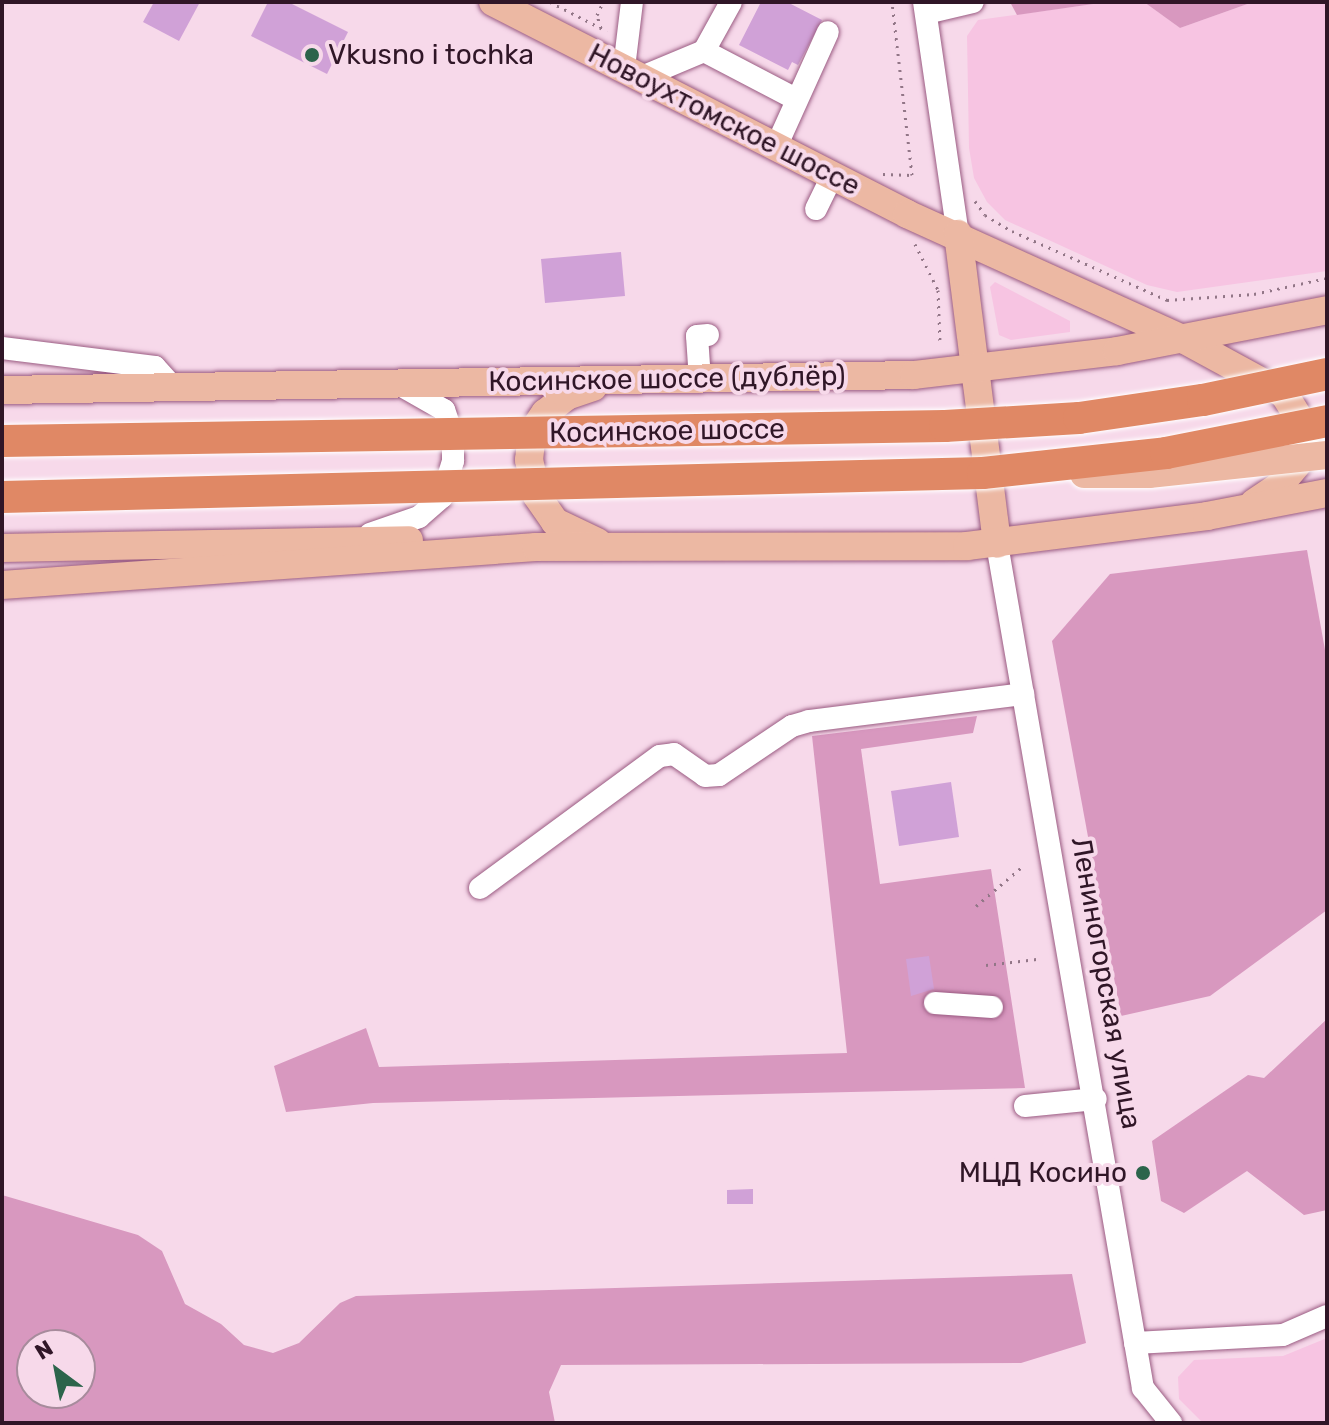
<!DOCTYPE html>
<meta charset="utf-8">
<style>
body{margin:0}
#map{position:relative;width:1329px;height:1425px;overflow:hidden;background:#f7d9ea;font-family:Rubik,sans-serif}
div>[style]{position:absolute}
.green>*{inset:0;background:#f7c4e2}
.forest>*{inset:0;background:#d898bf}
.building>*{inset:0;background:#d0a1d7}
.path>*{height:3px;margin-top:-1.5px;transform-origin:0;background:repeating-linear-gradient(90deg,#927687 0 2px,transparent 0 8px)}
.roads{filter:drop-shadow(0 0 2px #9a5b82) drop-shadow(0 0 2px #9a5b82)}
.minor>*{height:22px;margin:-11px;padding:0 11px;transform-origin:11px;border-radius:11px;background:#fff}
.major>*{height:28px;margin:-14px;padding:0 14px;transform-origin:14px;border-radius:14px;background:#ecb8a3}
.bridges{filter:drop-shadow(0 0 2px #fff) drop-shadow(0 0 2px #fff)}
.major-bridge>*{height:28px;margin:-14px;padding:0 14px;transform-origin:14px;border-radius:14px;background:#ecb8a3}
.highway-bridge>*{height:32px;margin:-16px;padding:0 16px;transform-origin:16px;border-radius:16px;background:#e08865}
.dots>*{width:22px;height:22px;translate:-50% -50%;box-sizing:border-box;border:4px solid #f7d9ea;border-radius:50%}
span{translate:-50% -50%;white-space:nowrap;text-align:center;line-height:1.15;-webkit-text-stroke:8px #f7d9ea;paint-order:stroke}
.poi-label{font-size:28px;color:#301627}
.left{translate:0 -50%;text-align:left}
.right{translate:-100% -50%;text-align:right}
.street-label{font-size:28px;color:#301627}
.frame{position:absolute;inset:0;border:4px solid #301627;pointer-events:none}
.north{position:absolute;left:16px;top:1329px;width:80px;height:80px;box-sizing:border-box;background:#f7d9ea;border:2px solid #a78b9c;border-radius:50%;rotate:328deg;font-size:22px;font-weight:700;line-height:32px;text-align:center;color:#301627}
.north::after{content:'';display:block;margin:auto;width:28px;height:36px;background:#2c644b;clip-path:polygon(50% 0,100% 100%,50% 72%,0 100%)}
</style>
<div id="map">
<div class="green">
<div style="clip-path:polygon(1107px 2px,1144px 2px,1180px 28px,1253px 2px,1327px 2px,1327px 271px,1177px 292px,1147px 285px,1005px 220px,987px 202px,974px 178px,969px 148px,967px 36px,978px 20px)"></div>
<div style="clip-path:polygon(995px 282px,1070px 321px,1070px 332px,1011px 340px,999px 335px,990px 287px)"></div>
<div style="clip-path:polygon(1327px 1338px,1327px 1423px,1203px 1423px,1179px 1399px,1178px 1377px,1194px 1360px,1283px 1356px)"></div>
</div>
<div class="forest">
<div style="clip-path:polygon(1010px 2px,1107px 2px,1017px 15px)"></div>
<div style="clip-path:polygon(1144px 2px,1253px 2px,1180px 28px)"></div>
<div style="clip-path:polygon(1307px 550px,1327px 661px,1327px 910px,1210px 996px,1121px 1016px,1052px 641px,1110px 574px)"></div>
<div style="clip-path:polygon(977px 716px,973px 733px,861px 749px,880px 884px,991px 869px,1025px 1088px,373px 1103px,286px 1112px,274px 1066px,366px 1028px,379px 1067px,847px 1053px,812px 736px)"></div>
<div style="clip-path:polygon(1327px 1019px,1327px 1210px,1304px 1215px,1247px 1171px,1184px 1213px,1161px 1201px,1152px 1141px,1248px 1075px,1264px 1078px)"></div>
<div style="clip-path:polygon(evenodd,2px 1195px,138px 1235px,162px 1251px,185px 1304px,221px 1324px,244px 1345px,273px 1353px,299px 1343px,340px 1303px,356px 1296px,1072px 1274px,1086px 1343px,1021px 1363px,561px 1365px,549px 1392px,555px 1423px,2px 1423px,2px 1195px,80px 1345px,80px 1393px,32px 1393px,32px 1345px,80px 1345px)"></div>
</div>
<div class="building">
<div style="clip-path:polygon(154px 2px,200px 2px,179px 41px,143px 22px)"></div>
<div style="clip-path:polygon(268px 2px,288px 2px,348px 32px,327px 74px,251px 36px)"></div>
<div style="clip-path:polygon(761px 2px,787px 2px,822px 20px,798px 65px,792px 62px,788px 70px,739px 45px)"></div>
<div style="clip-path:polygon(621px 252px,625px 296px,545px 303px,541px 259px)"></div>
<div style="clip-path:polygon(951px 782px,959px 837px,899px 846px,891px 791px)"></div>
<div style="clip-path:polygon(929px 956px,934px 989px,911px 996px,906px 959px)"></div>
<div style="clip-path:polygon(753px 1189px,753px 1204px,727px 1204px,727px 1190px)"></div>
</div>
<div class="path">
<div style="left:550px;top:2px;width:64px;rotate:27deg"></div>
<div style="left:601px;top:28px;width:14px;rotate:-107deg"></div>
<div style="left:597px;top:15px;width:14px;rotate:-65deg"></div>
<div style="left:883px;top:174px;width:29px;rotate:2deg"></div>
<div style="left:912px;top:175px;width:174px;rotate:-96.6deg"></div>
<div style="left:975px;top:201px;width:17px;rotate:54deg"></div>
<div style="left:985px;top:215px;width:31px;rotate:31deg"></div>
<div style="left:1012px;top:231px;width:170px;rotate:24deg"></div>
<div style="left:1167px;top:300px;width:87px;rotate:-3.9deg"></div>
<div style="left:1254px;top:294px;width:75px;rotate:-12.4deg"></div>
<div style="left:915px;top:244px;width:51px;rotate:63.4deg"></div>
<div style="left:938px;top:290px;width:51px;rotate:87.8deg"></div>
<div style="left:976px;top:906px;width:62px;rotate:-40.4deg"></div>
<div style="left:986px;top:965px;width:51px;rotate:-6.7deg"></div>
</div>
<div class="roads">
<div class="minor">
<div style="left:924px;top:2px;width:234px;rotate:81.7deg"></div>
<div style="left:926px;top:13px;width:48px;rotate:-13.2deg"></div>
<div style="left:704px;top:51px;width:102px;rotate:27.6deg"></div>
<div style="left:624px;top:68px;width:66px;rotate:-83.1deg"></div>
<div style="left:642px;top:77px;width:67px;rotate:-22.8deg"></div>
<div style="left:704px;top:51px;width:56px;rotate:-61.1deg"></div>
<div style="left:776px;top:147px;width:126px;rotate:-65.7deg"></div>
<div style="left:816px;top:209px;width:37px;rotate:-64deg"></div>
<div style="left:2px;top:348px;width:154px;rotate:7.1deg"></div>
<div style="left:155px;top:367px;width:24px;rotate:48deg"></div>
<div style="left:700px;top:380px;width:44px;rotate:-93.9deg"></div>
<div style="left:697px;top:336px;width:11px;rotate:-5deg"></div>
<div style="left:370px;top:534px;width:52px;rotate:-19.1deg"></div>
<div style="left:419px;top:517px;width:30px;rotate:-41deg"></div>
<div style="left:442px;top:497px;width:38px;rotate:-73deg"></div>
<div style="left:453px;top:461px;width:24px;rotate:-90deg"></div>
<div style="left:453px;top:437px;width:28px;rotate:-108deg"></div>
<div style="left:444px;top:410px;width:48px;rotate:-150.3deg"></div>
<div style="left:997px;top:544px;width:857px;rotate:80.19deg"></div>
<div style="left:1143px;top:1388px;width:45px;rotate:51.3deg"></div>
<div style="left:480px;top:888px;width:223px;rotate:-36.3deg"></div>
<div style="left:660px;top:756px;width:14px;rotate:-8deg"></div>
<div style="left:674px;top:754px;width:38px;rotate:35deg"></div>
<div style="left:705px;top:776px;width:14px;rotate:-4deg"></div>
<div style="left:719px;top:775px;width:88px;rotate:-33.9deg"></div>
<div style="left:792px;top:726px;width:18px;rotate:-16deg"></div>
<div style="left:809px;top:721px;width:216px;rotate:-7.2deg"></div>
<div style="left:935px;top:1003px;width:57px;rotate:4deg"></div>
<div style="left:1025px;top:1106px;width:71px;rotate:-5.6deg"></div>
<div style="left:1135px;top:1343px;width:148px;rotate:-3.1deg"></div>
<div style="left:1283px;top:1335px;width:48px;rotate:-23.4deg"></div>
</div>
<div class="major">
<div style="left:493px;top:2px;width:465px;rotate:27.1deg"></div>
<div style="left:907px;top:214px;width:303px;rotate:24.4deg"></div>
<div style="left:1183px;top:339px;width:115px;rotate:28.6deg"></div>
<div style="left:1284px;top:394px;width:39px;rotate:58deg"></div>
<div style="left:1305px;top:427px;width:29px;rotate:92deg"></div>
<div style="left:1304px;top:456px;width:39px;rotate:130deg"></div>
<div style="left:1279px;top:486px;width:30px;rotate:146deg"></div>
<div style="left:958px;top:234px;width:312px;rotate:82.8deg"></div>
<div style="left:593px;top:387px;width:28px;rotate:161deg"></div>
<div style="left:567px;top:396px;width:28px;rotate:142deg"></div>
<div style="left:545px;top:413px;width:23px;rotate:124deg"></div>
<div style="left:532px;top:432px;width:28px;rotate:96deg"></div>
<div style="left:529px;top:460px;width:37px;rotate:77deg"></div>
<div style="left:537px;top:496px;width:32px;rotate:55deg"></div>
<div style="left:555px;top:522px;width:47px;rotate:25.5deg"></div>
<div style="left:2px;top:390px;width:912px;rotate:-0.94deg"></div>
<div style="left:914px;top:375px;width:204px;rotate:-6.7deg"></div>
<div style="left:1117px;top:351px;width:214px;rotate:-11deg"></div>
<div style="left:2px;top:548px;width:407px;rotate:-1.1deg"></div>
<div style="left:2px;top:585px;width:535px;rotate:-4.07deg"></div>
<div style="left:536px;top:547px;width:431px;rotate:-0.1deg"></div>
<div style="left:967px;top:546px;width:242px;rotate:-7.1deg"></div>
<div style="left:1207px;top:516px;width:122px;rotate:-10.9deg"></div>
</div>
</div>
<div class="bridges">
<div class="major-bridge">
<div style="left:1084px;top:474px;width:65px"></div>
<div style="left:1149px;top:474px;width:179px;rotate:-6.1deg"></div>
</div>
<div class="highway-bridge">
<div style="left:2px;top:441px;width:943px;rotate:-0.91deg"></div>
<div style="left:945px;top:426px;width:134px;rotate:-3.4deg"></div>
<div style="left:1079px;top:418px;width:125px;rotate:-8.3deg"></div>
<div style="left:1203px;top:400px;width:127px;rotate:-11.8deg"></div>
<div style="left:2px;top:497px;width:981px;rotate:-1.4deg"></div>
<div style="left:983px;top:473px;width:184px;rotate:-6.2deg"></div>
<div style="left:1166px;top:453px;width:164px;rotate:-11.2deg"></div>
</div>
</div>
<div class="dots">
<div style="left:312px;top:55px;background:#2c644b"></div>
<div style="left:1143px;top:1173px;background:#2c644b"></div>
</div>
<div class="poi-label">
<span class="left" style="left:328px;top:55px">Vkusno i tochka</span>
<span class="right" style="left:1127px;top:1173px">МЦД Косино</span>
</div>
<div class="street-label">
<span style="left:724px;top:120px;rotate:27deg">Новоухтомское шоссе</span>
<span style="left:667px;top:379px;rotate:-1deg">Косинское шоссе (дублёр)</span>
<span style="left:667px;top:431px;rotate:-1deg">Косинское шоссе</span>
<span style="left:1106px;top:983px;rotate:80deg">Лениногорская улица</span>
</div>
<div class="frame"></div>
<div class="north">N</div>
</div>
